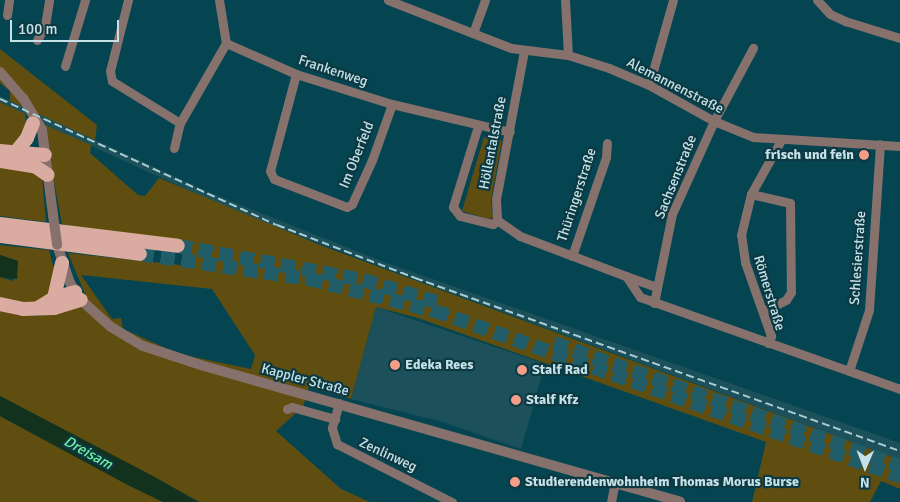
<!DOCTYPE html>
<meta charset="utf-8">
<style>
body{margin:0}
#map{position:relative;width:900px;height:502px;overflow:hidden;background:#044551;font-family:Signika,sans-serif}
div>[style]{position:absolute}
.built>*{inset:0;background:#1c515b}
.green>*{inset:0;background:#5f4e0f}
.water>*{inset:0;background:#13321e}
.trunk-tunnel>*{height:14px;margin-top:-7px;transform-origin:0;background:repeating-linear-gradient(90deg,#215d68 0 14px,transparent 0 21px)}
.minor>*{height:9px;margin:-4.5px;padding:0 4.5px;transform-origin:4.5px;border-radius:4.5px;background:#86716c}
.tertiary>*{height:10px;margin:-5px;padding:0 5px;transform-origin:5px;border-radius:5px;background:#86716c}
.trunk>*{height:14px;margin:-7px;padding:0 7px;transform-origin:7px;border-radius:7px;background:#daaca1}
.rail>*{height:2px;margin-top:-1px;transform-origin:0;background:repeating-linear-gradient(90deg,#a9cbd2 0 8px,transparent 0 12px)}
.tertiary-bridge>*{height:10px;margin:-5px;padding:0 5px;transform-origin:5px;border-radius:5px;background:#86716c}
.dots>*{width:14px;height:14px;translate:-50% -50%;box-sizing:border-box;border:2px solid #0c3942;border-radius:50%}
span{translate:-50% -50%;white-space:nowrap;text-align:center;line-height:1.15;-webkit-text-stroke:4.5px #0c3942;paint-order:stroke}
.street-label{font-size:14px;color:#c6e2e8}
.poi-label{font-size:14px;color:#c6e2e8;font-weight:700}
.right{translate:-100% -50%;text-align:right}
.left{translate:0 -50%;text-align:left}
.water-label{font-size:15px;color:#71ef9e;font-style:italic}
.north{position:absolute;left:840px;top:442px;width:50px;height:50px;-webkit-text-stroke:4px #0c3942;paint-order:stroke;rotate:181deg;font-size:14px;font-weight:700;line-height:20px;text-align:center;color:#c6e2e8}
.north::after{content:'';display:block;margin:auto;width:18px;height:22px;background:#c6e2e8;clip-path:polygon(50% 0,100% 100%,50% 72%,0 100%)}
.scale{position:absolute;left:10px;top:20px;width:109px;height:22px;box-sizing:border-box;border:2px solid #c6e2e8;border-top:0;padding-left:6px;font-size:15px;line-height:18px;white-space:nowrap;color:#c6e2e8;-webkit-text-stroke:4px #0c3942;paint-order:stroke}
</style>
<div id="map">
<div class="built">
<div style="clip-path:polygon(0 96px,206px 191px,381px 261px,900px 443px,900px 460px,243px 215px,43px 124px,0 102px)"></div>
<div style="clip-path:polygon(376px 307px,545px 364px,521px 449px,443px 422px,351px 399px)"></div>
</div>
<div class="green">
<div style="clip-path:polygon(0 49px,97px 125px,95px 140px,10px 101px,10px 91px,0 83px)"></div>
<div style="clip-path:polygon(0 102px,25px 114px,27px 126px,19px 144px,0 148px)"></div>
<div style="clip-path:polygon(evenodd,43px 124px,91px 145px,90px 153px,138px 195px,145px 196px,159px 178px,320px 245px,900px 460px,900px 489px,881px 481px,870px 502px,752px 502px,766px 442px,418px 318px,376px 307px,351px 399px,309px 387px,303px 407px,276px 431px,341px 489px,370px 502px,199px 502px,0 396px,0 310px,37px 316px,88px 301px,68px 253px,190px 266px,192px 255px,177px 253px,179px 241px,100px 233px,62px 224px,43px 124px,81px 275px,212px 289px,255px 355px,251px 369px,179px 354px,123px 329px,121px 318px,112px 319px,81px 275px)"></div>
<div style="clip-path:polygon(484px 137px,502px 140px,491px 200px,493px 218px,488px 219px,462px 211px)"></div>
<div style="clip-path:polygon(0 166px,26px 168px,42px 177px,46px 222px,0 216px)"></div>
<div style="clip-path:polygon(0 245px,49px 250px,56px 276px,50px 294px,34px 304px,0 299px,0 277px,13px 281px,18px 261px,0 255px)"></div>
<div style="clip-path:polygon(0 416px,128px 485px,163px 502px,0 502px)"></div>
</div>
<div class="water">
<div style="clip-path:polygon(0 255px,18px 261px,17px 279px,0 277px)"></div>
<div style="clip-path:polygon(0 396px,153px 476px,199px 502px,163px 502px,128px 485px,0 416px)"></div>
</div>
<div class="trunk-tunnel">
<div style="left:178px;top:246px;width:188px;rotate:10.4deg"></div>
<div style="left:363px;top:280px;width:77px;rotate:16.6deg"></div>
<div style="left:140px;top:254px;width:171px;rotate:8.4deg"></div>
<div style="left:309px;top:279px;width:130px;rotate:14.3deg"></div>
<div style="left:435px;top:311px;width:494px;rotate:19.6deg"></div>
<div style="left:554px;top:343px;width:367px;rotate:19.6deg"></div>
</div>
<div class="minor">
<div style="left:128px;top:0;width:73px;rotate:104.2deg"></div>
<div style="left:110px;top:71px;width:10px;rotate:79deg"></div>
<div style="left:112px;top:81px;width:80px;rotate:31.7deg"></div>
<div style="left:180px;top:123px;width:92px;rotate:-60.1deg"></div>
<div style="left:219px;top:0;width:44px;rotate:80.8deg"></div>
<div style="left:388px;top:0;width:132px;rotate:21.3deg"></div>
<div style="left:511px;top:48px;width:57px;rotate:7deg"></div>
<div style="left:568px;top:55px;width:43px;rotate:17.6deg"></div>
<div style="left:609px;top:68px;width:43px;rotate:23deg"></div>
<div style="left:649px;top:85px;width:74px;rotate:29deg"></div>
<div style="left:714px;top:121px;width:42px;rotate:22.3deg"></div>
<div style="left:753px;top:137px;width:147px;rotate:3.5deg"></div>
<div style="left:565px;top:0;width:55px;rotate:86.9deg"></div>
<div style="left:817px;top:0;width:19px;rotate:47deg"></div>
<div style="left:830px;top:14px;width:17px;rotate:25deg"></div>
<div style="left:845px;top:21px;width:58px;rotate:17.2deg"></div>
<div style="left:7px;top:15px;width:15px;rotate:-82deg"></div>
<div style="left:473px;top:33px;width:35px;rotate:-70deg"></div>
<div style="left:37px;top:40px;width:16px;rotate:-60deg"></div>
<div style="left:45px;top:26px;width:26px;rotate:-81deg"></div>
<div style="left:226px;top:43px;width:77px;rotate:23.9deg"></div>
<div style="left:296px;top:74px;width:101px;rotate:17.4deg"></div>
<div style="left:392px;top:104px;width:121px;rotate:13.3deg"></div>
<div style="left:524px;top:51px;width:151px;rotate:100.7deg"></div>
<div style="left:496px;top:199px;width:21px;rotate:87deg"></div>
<div style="left:497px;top:220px;width:28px;rotate:35deg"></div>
<div style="left:520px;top:236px;width:113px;rotate:20.7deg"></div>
<div style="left:626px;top:276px;width:25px;rotate:56deg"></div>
<div style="left:640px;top:297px;width:276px;rotate:19.5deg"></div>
<div style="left:65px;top:66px;width:69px;rotate:-73.1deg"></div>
<div style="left:296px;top:74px;width:100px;rotate:105deg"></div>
<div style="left:270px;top:171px;width:9px;rotate:63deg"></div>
<div style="left:274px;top:179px;width:78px;rotate:21deg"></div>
<div style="left:347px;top:207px;width:6px;rotate:-31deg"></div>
<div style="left:352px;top:204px;width:48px;rotate:-65.6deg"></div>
<div style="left:372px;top:160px;width:59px;rotate:-70.3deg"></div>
<div style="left:649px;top:85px;width:88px;rotate:-74.2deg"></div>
<div style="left:478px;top:126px;width:85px;rotate:107.2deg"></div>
<div style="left:453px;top:207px;width:11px;rotate:52deg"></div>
<div style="left:460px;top:216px;width:34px;rotate:14deg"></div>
<div style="left:493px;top:224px;width:6px;rotate:-45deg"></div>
<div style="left:174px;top:148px;width:26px;rotate:-77deg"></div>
<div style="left:751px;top:194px;width:40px;rotate:13deg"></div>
<div style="left:790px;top:203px;width:89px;rotate:89.4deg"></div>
<div style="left:791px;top:292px;width:9px;rotate:122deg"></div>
<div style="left:786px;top:300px;width:25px;rotate:154deg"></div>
<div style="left:572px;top:256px;width:105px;rotate:-71deg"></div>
<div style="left:606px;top:157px;width:14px;rotate:-86deg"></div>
<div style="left:626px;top:276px;width:33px;rotate:20deg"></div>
<div style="left:654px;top:303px;width:91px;rotate:-78.6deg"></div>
<div style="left:672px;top:214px;width:102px;rotate:-65.7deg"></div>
<div style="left:714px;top:121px;width:83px;rotate:-61.9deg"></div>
<div style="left:768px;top:343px;width:8px;rotate:-67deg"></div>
<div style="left:771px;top:336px;width:78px;rotate:-109.4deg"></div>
<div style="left:745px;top:262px;width:27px;rotate:-98deg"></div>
<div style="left:741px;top:235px;width:42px;rotate:-76.3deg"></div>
<div style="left:751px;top:194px;width:62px;rotate:-60.9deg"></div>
<div style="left:849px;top:371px;width:64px;rotate:-71.8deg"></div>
<div style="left:869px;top:310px;width:166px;rotate:-86.2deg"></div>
<div style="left:339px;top:403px;width:26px;rotate:106deg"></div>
<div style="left:332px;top:428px;width:17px;rotate:73deg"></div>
<div style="left:337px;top:444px;width:129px;rotate:26.8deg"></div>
<div style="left:287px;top:409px;width:5px;rotate:-22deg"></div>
<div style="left:292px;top:407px;width:45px;rotate:15.6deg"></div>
<div style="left:611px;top:502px;width:20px;rotate:-79deg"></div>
</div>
<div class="tertiary">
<div style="left:0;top:72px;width:35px;rotate:49deg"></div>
<div style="left:23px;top:98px;width:37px;rotate:59deg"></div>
<div style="left:42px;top:130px;width:86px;rotate:82.6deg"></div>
<div style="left:57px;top:245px;width:40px;rotate:71.1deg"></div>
<div style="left:70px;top:283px;width:20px;rotate:57deg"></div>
<div style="left:81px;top:300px;width:40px;rotate:42deg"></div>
<div style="left:111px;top:327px;width:37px;rotate:31deg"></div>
<div style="left:143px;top:346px;width:64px;rotate:18.2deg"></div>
<div style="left:204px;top:366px;width:495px;rotate:15.9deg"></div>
</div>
<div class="trunk">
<div style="left:0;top:151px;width:45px;rotate:5.1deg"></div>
<div style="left:15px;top:153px;width:19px;rotate:-51deg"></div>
<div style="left:27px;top:138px;width:16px;rotate:-68deg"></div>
<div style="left:0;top:161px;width:36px;rotate:9deg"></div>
<div style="left:36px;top:167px;width:14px;rotate:34deg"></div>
<div style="left:0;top:224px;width:179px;rotate:7deg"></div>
<div style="left:0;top:236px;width:141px;rotate:7.3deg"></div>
<div style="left:54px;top:298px;width:36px;rotate:-77deg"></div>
<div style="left:0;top:304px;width:24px;rotate:12deg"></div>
<div style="left:23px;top:309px;width:31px;rotate:-2deg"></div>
<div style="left:54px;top:308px;width:28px;rotate:-17deg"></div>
<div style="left:38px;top:308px;width:19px;rotate:-32deg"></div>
<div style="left:54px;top:298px;width:22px;rotate:-16deg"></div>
</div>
<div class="rail">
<div style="left:0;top:99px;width:304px;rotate:24.5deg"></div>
<div style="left:277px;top:225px;width:148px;rotate:21deg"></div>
<div style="left:415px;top:278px;width:515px;rotate:19.63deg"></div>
</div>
<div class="tertiary-bridge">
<div style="left:53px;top:215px;width:30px;rotate:82deg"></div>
</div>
<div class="dots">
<div style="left:864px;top:155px;background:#f49e8a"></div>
<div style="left:395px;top:365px;background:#f49e8a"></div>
<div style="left:522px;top:370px;background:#f49e8a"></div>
<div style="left:516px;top:400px;background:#f49e8a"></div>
<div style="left:515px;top:482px;background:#f49e8a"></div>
</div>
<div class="street-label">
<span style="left:333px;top:71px;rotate:18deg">Frankenweg</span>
<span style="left:675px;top:86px;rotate:27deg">Alemannenstraße</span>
<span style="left:493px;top:143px;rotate:-79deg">Höllentalstraße</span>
<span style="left:357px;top:155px;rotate:-68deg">Im Oberfeld</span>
<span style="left:676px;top:177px;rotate:-68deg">Sachsenstraße</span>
<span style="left:577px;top:195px;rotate:-72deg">Thüringerstraße</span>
<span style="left:858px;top:258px;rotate:-86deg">Schlesierstraße</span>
<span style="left:769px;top:293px;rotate:73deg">Römerstraße</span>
<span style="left:305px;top:380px;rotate:15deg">Kappler Straße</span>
<span style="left:388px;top:455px;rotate:25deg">Zenlinweg</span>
</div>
<div class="poi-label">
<span class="right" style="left:854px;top:155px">frisch und fein</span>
<span class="left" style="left:405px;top:365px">Edeka Rees</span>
<span class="left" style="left:532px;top:370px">Stalf Rad</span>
<span class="left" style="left:526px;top:400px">Stalf Kfz</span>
<span class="left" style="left:525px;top:482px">Studierendenwohnheim Thomas Morus Burse</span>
</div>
<div class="water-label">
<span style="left:88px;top:453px;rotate:29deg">Dreisam</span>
</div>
<div class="north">N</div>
<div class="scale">100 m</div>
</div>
